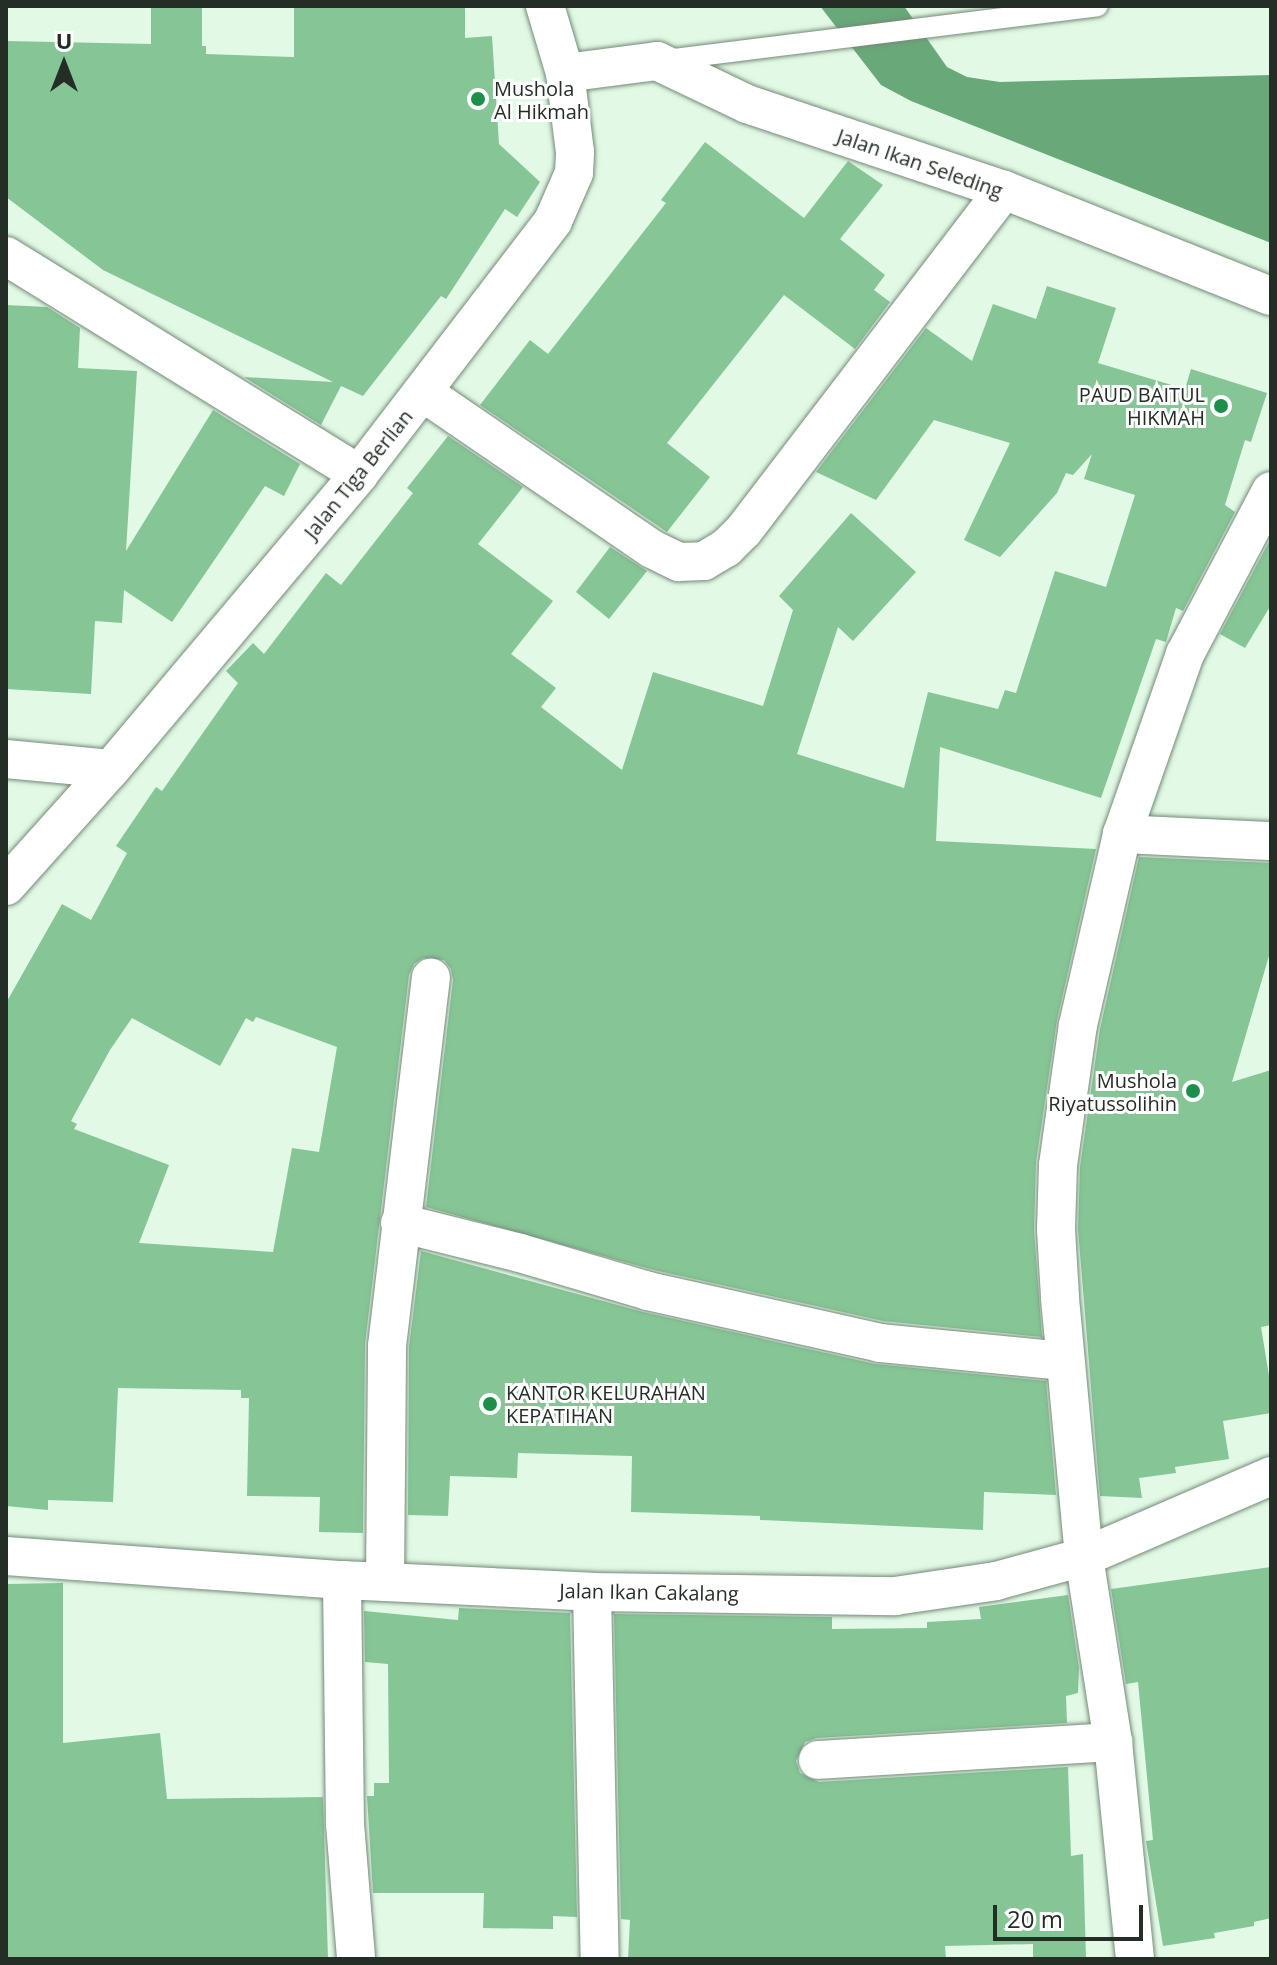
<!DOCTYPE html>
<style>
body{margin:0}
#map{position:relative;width:1277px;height:1965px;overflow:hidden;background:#e1f9e5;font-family:"Open Sans",sans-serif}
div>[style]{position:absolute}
.water>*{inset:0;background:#69a879}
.building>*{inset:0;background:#86c596}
.roads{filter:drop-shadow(0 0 2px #748a79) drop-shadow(0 0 2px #748a79)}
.lane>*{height:20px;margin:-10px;padding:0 10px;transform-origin:10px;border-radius:10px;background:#fff}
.street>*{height:38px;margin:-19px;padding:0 19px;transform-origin:19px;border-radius:19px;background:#fff}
.dots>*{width:22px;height:22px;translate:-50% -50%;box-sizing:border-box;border:4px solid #fff;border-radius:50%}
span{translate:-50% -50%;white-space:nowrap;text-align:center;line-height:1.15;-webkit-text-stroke:6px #fff;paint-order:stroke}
.poi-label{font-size:20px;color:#242d26}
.left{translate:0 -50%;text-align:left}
.right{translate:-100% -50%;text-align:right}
.street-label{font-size:20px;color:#242d26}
.frame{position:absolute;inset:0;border:8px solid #242d26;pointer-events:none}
.north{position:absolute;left:24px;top:24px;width:80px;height:80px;-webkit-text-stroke:6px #fff;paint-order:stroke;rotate:0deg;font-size:22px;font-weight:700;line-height:32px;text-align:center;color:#242d26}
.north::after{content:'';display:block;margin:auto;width:28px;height:36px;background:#242d26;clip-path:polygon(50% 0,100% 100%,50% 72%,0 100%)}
.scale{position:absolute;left:993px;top:1905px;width:150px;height:36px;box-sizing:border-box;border:4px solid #242d26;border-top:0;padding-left:10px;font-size:24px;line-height:28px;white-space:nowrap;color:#242d26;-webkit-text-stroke:6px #fff;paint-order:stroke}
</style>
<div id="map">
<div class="water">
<div style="clip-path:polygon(820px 6px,904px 6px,947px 67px,967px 77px,1000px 82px,1271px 75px,1271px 243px,911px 101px,881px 85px)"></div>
</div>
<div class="building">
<div style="clip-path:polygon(151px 6px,202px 6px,202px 46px,206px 46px,206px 54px,294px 57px,294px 6px,465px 6px,465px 38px,492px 36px,499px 144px,540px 182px,517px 217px,505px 209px,446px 299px,441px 296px,363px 396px,341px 386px,321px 425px,244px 377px,333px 382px,103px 270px,6px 197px,6px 41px,151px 44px)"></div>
<div style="clip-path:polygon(705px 142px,804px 218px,848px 161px,883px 185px,840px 239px,885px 275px,874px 290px,890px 302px,855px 349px,784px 295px,667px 443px,710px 477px,667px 532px,480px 405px,530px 340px,548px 354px,666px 203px,661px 200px)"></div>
<div style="clip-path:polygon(evenodd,1047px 286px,1116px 308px,1098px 363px,1185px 389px,1191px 369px,1267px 393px,1251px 442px,1245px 440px,1225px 505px,1235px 512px,1183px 611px,1176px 608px,1166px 642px,1156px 639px,1101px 798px,940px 747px,936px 841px,1096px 849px,1057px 1020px,1036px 1162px,1034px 1230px,1042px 1337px,883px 1321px,654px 1270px,426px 1207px,453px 980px,451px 969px,444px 960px,423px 958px,414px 964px,409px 975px,365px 1344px,363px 1533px,319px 1532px,320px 1497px,247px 1496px,249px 1398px,241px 1398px,241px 1390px,118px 1388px,113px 1502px,48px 1500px,48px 1510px,6px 1506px,6px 1003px,62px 904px,91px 920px,127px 853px,116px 846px,156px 787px,162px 791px,238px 683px,226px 671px,253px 643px,264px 654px,326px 573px,341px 585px,413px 493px,407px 488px,448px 436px,523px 487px,478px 544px,553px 601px,511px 654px,556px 688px,541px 707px,622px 770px,653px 672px,763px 706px,793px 610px,779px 596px,851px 513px,916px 572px,853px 641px,838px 627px,797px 754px,904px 788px,928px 692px,998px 709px,1005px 690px,1016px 693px,1055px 571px,1106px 587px,1135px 495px,1084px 479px,1092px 454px,1073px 475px,1066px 473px,1057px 493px,1000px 557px,964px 540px,1010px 443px,934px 420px,876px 500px,816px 472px,926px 328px,972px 361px,993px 304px,1036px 319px,1047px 286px,256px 1017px,337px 1047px,319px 1152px,292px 1148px,273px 1252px,139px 1243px,169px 1165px,74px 1129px,77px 1124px,71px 1121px,110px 1050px,132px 1018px,220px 1066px,246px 1018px,253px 1022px,256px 1017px)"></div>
<div style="clip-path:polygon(6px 305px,47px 307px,80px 328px,78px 368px,137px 371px,126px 551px,213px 410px,300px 464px,284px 496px,265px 486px,172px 622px,124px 590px,122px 623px,95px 621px,91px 694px,6px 689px)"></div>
<div style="clip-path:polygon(1271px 538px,1271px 605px,1245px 648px,1220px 634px)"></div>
<div style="clip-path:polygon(610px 547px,647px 571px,609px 619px,576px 592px)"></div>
<div style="clip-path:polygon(1139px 857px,1271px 863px,1271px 949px,1232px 1082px,1271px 1070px,1271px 1325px,1261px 1327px,1271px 1388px,1271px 1413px,1223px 1421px,1229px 1459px,1175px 1467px,1176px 1473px,1139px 1478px,1142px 1498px,1100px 1496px,1078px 1229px,1080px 1167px,1100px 1029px)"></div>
<div style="clip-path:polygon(421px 1251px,643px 1312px,875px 1364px,1046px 1381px,1056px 1495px,984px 1492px,983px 1530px,760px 1520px,760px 1516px,631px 1512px,632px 1456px,518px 1453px,517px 1478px,450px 1476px,448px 1516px,408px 1515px,409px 1347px)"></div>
<div style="clip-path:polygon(1271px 1567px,1271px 1918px,1254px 1922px,1254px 1926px,1214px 1933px,1215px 1938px,1163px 1946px,1146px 1841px,1153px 1840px,1138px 1682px,1126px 1684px,1111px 1589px)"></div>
<div style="clip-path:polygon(63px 1583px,63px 1743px,160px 1733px,167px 1799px,323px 1797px,328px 1959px,6px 1959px,6px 1584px)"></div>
<div style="clip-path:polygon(1068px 1595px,1079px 1668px,1078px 1693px,1066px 1696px,1067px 1723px,817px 1738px,805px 1742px,796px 1761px,800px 1773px,819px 1782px,1068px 1767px,1071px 1856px,1083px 1854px,1086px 1959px,1033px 1959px,1033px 1944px,945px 1946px,946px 1959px,628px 1959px,630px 1920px,621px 1919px,614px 1614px,832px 1617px,832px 1629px,927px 1628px,927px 1622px,981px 1619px,979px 1607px)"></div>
<div style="clip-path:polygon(459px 1608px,570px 1613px,577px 1917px,553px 1916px,553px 1929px,483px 1928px,484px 1893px,373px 1893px,367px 1796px,374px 1796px,374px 1783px,389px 1783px,388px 1664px,365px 1662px,364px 1611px,458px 1620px)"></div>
</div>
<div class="roads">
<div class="lane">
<div style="left:666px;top:60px;width:435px;rotate:-7.1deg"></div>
</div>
<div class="street">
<div style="left:565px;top:73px;width:93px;rotate:-7.4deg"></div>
<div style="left:657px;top:61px;width:100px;rotate:25.5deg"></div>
<div style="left:747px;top:104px;width:271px;rotate:18.5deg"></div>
<div style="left:1004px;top:190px;width:287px;rotate:21.7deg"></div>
<div style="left:6px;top:256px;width:415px;rotate:31.7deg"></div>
<div style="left:424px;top:393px;width:276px;rotate:34.4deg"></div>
<div style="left:652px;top:549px;width:30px;rotate:26deg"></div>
<div style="left:679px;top:562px;width:25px;rotate:-2deg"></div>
<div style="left:704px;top:561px;width:26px;rotate:-31deg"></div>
<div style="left:726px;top:548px;width:25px;rotate:-45deg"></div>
<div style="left:744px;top:530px;width:428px;rotate:-52.6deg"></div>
<div style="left:6px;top:759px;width:105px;rotate:5.4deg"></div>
<div style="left:1122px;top:834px;width:149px;rotate:2.7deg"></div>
<div style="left:6px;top:886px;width:157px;rotate:-48.1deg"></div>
<div style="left:111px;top:769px;width:385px;rotate:-49.9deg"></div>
<div style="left:359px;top:474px;width:319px;rotate:-52.5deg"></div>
<div style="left:553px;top:221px;width:52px;rotate:-66.4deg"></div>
<div style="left:574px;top:173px;width:21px;rotate:-87deg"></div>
<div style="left:575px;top:152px;width:80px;rotate:-97.2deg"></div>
<div style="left:565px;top:73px;width:70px;rotate:-106.6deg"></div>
<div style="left:400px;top:1223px;width:124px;rotate:14deg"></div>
<div style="left:520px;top:1253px;width:134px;rotate:16.5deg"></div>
<div style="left:648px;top:1291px;width:238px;rotate:12.6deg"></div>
<div style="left:880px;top:1343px;width:186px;rotate:5.6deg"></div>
<div style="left:6px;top:1556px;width:337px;rotate:4.1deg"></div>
<div style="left:342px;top:1580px;width:250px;rotate:2.7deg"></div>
<div style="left:592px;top:1592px;width:303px;rotate:0.8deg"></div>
<div style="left:895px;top:1596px;width:102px;rotate:-8.4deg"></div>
<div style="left:996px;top:1581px;width:91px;rotate:-15.3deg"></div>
<div style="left:1084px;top:1557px;width:204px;rotate:-23.4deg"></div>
<div style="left:342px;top:1580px;width:244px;rotate:89.3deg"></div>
<div style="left:345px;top:1824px;width:135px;rotate:85.3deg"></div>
<div style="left:385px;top:1582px;width:236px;rotate:-89.5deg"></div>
<div style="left:387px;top:1346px;width:371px;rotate:-83.2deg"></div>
<div style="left:592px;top:1592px;width:367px;rotate:88.8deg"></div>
<div style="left:818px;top:1760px;width:296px;rotate:-3.5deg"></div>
<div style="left:1135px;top:1959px;width:218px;rotate:-95.8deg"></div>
<div style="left:1113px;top:1742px;width:187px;rotate:-98.9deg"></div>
<div style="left:1084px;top:1557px;width:261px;rotate:-95.3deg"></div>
<div style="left:1060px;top:1297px;width:68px;rotate:-93.4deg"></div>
<div style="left:1056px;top:1229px;width:64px;rotate:-88.2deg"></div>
<div style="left:1058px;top:1165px;width:141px;rotate:-81.9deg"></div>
<div style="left:1078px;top:1025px;width:196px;rotate:-77deg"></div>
<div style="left:1122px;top:834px;width:191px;rotate:-70.7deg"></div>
<div style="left:1185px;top:654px;width:184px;rotate:-62.2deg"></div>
</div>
</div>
<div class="dots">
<div style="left:478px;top:99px;background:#1c904b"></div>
<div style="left:1221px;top:406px;background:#1c904b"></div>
<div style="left:1193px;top:1091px;background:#1c904b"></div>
<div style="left:490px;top:1404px;background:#1c904b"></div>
</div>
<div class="poi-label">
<span class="left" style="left:494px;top:100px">Mushola<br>Al Hikmah</span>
<span class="right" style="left:1205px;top:406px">PAUD BAITUL<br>HIKMAH</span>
<span class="right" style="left:1177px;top:1092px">Mushola<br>Riyatussolihin</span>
<span class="left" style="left:506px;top:1404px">KANTOR KELURAHAN<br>KEPATIHAN</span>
</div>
<div class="street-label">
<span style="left:920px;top:163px;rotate:19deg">Jalan Ikan Seleding</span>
<span style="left:358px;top:474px;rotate:-51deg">Jalan Tiga Berlian</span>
<span style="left:649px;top:1592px;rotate:1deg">Jalan Ikan Cakalang</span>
</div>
<div class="frame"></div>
<div class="north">U</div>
<div class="scale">20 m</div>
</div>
